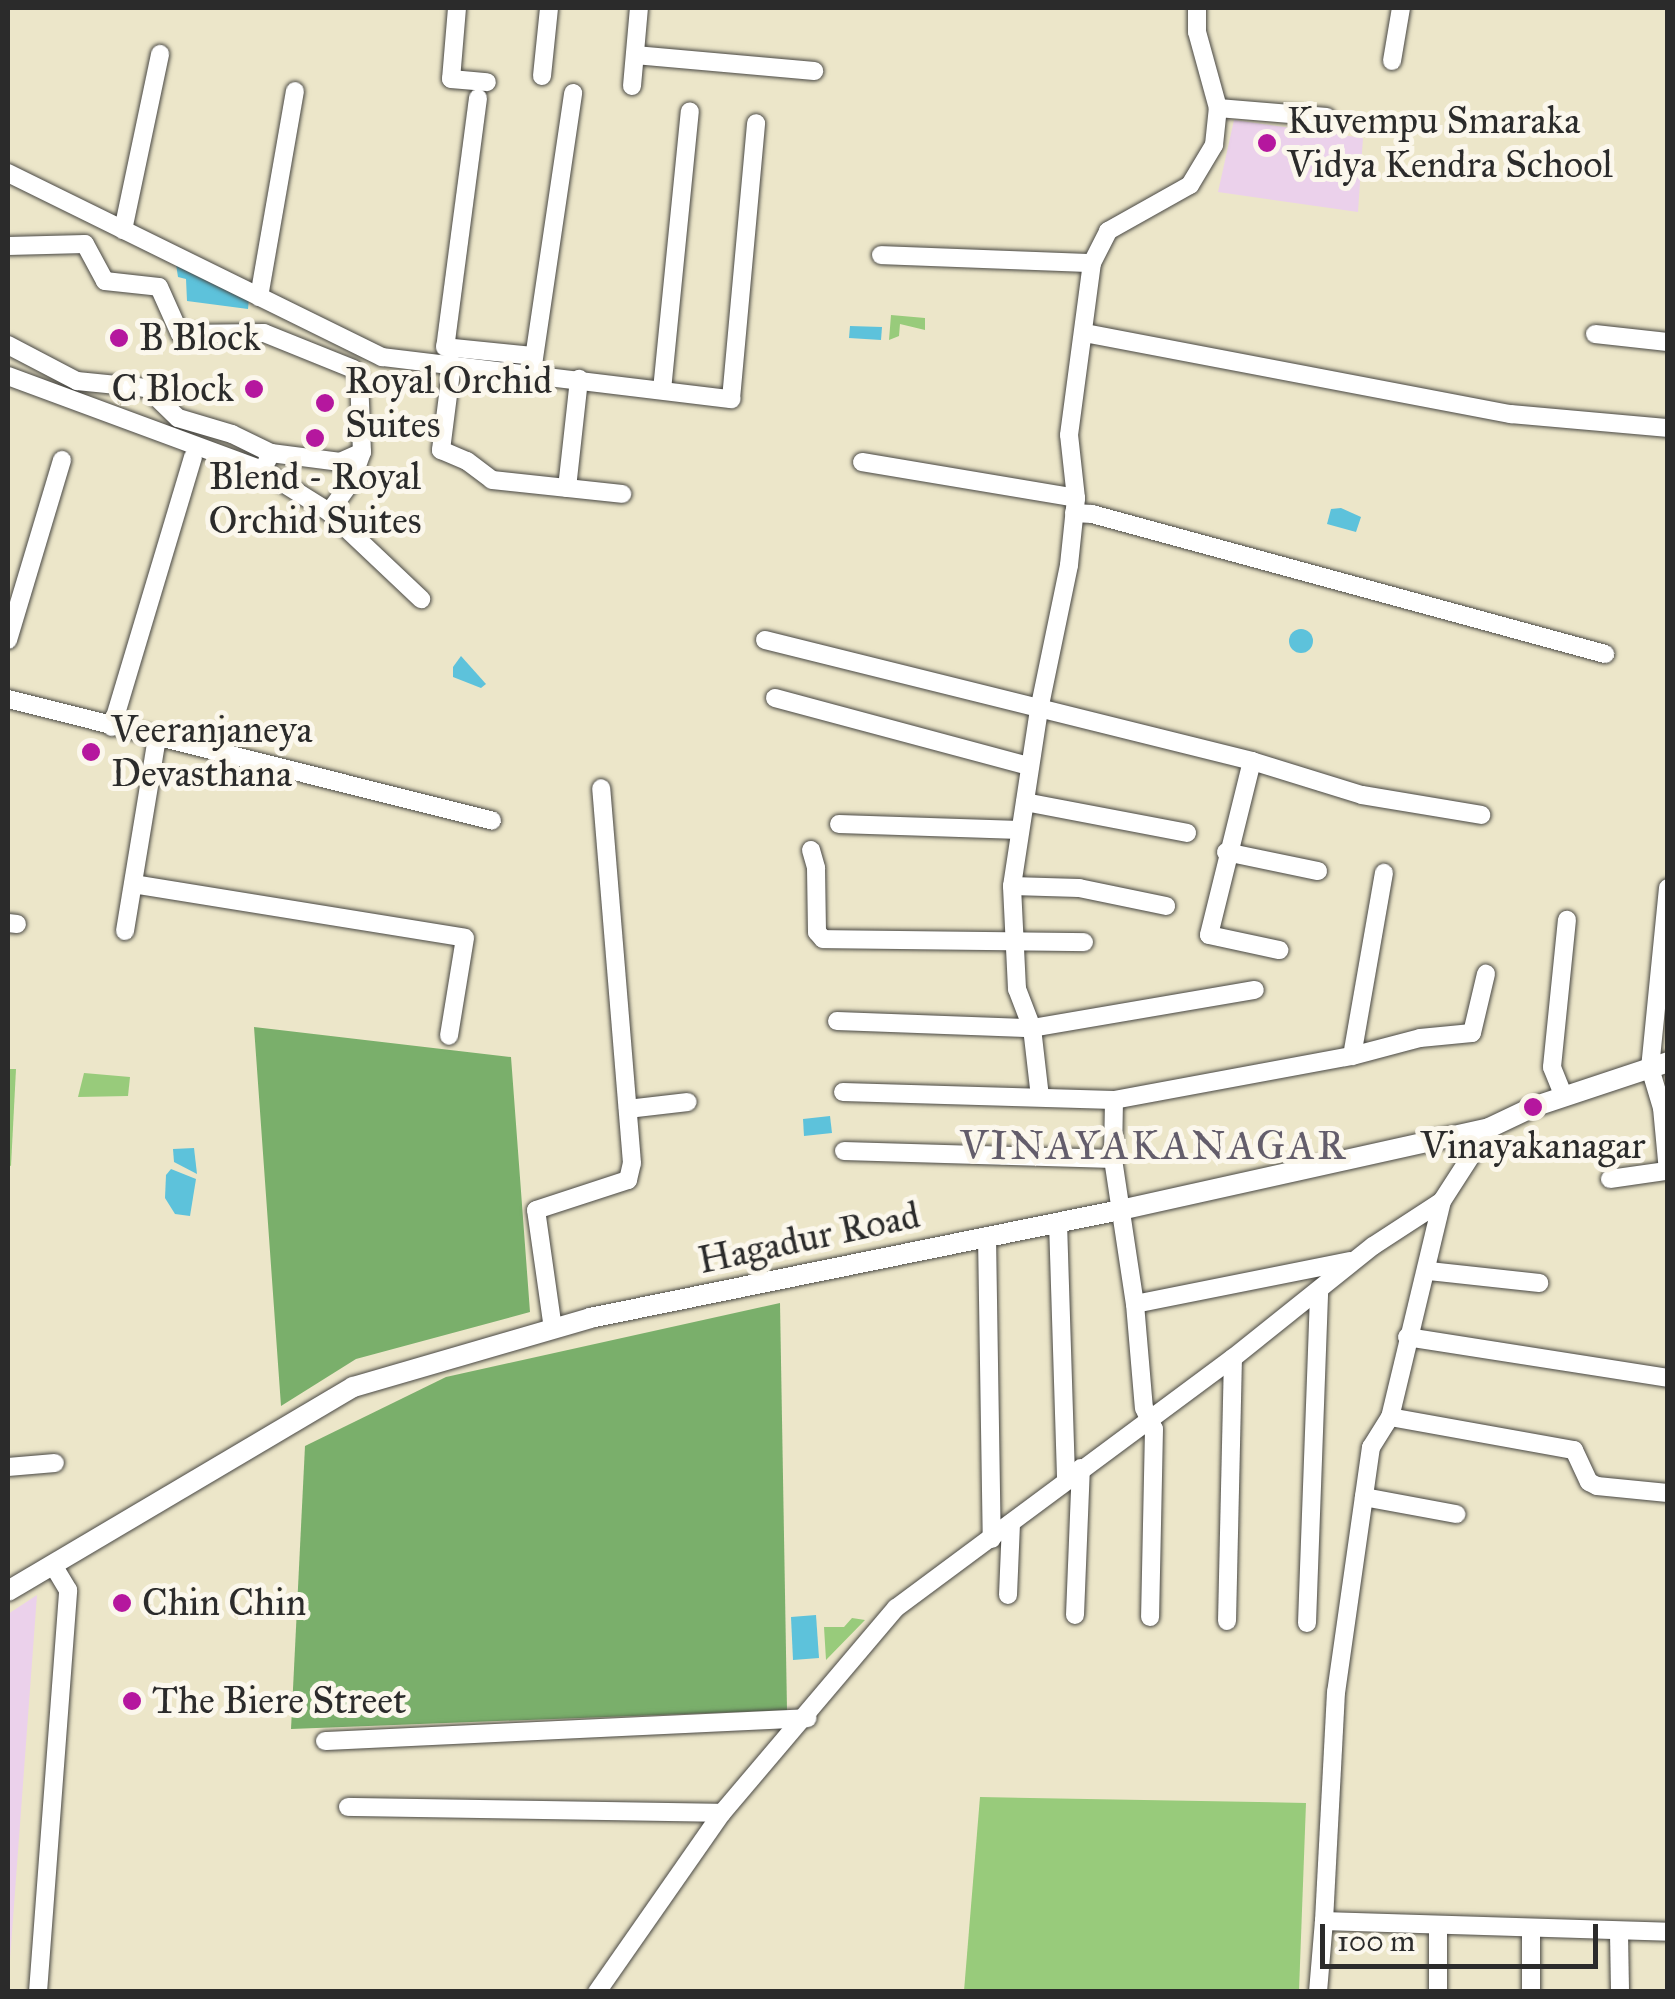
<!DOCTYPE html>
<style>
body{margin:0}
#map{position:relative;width:1675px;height:1999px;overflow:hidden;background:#ece6c9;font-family:"IM FELL Great Primer",serif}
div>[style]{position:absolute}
.built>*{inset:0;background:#ebd1eb}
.green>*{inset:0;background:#98cb7b}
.forest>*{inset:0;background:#7aaf6b}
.water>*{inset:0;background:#5dc2db}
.round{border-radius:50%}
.roads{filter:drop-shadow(0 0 2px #484743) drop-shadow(0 0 2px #484743)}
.minor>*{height:18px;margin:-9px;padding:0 9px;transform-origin:9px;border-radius:9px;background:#fff}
.tertiary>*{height:20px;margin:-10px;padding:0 10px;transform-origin:10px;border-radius:10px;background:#fff}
.dots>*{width:28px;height:28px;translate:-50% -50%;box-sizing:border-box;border:5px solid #fbf7ec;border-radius:50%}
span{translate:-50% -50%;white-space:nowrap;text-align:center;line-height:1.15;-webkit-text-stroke:10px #fbf7ec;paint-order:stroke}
.poi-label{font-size:38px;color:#2b2b2b}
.left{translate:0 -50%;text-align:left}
.right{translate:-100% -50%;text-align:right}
.street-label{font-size:38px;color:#2b2b2b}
.neighbourhood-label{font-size:40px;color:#635d6b;letter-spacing:2.5px}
.frame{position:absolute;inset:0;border:10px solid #2b2b2b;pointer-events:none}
.scale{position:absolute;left:1320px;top:1924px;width:278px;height:45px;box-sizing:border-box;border:5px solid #2b2b2b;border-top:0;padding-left:12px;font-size:30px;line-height:35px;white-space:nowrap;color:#2b2b2b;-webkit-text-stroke:8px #fbf7ec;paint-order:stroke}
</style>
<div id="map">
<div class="built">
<div style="clip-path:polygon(1234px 120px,1363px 138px,1358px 212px,1218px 192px)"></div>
<div style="clip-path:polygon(37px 1595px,8px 1986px,8px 1614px)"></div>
</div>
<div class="green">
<div style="clip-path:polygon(891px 315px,925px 318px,925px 330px,900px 324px,899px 336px,889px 340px)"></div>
<div style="clip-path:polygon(8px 1069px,16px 1069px,11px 1166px,8px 1165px)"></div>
<div style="clip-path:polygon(84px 1073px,130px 1077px,128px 1096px,78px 1097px)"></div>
<div style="clip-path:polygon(852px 1618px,865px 1620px,826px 1660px,824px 1627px,844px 1627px)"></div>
<div style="clip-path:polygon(980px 1797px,1306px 1803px,1299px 1991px,964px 1991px)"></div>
</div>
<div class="forest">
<div style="clip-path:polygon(254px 1027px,511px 1057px,530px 1312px,356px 1359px,281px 1406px)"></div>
<div style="clip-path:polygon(780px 1303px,787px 1710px,291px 1729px,305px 1446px,446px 1377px)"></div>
</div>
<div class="water">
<div style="clip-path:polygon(176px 264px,249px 299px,248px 309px,187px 301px,186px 279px,178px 277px)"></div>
<div style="clip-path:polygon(850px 326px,882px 327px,881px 340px,849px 338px)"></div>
<div style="clip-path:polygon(1341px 508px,1361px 517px,1356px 532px,1327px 524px,1331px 509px)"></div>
<div class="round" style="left:1289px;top:629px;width:24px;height:24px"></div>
<div style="clip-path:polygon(461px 656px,486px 684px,481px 688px,453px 677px,453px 667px)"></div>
<div style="clip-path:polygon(830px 1116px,832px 1133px,804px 1136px,803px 1119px)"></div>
<div style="clip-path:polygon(194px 1148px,197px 1174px,174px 1162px,173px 1149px)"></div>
<div style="clip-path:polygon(171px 1169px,196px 1179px,190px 1216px,175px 1214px,165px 1198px,166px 1175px)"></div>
<div style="clip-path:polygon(816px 1615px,819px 1658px,793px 1660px,791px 1617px)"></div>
</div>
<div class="roads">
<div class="minor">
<div style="left:457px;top:8px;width:71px;rotate:94.8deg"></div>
<div style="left:451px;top:79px;width:36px;rotate:5deg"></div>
<div style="left:635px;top:55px;width:180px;rotate:5.1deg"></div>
<div style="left:1392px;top:61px;width:54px;rotate:-80.4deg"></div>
<div style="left:542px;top:76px;width:68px;rotate:-84.1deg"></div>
<div style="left:632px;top:86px;width:78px;rotate:-84.9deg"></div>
<div style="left:478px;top:98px;width:251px;rotate:97.5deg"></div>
<div style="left:445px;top:347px;width:89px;rotate:5.8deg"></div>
<div style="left:1218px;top:108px;width:109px;rotate:4.7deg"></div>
<div style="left:8px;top:173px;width:417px;rotate:26.2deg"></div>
<div style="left:382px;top:357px;width:352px;rotate:6.9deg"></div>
<div style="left:731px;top:399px;width:277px;rotate:-84.8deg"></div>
<div style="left:123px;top:230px;width:180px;rotate:-78.1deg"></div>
<div style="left:8px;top:246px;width:77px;rotate:-1.5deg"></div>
<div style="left:85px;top:244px;width:42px;rotate:61.6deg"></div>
<div style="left:105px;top:281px;width:54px;rotate:6.3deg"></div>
<div style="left:159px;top:287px;width:51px;rotate:65.9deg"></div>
<div style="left:180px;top:334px;width:84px;rotate:-0.7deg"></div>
<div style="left:264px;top:333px;width:96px;rotate:22deg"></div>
<div style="left:353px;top:369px;width:11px;rotate:56deg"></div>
<div style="left:359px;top:378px;width:74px;rotate:87.7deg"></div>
<div style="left:362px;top:452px;width:32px;rotate:110deg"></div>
<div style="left:351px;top:482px;width:37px;rotate:126deg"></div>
<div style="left:881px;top:255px;width:211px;rotate:2.2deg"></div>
<div style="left:259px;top:297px;width:209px;rotate:-80.1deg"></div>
<div style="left:1085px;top:333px;width:434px;rotate:10.8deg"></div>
<div style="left:1511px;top:414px;width:158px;rotate:5.1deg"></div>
<div style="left:1595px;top:334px;width:73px;rotate:6.3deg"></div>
<div style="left:8px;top:345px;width:78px;rotate:27.6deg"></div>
<div style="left:77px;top:381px;width:70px;rotate:5.7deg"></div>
<div style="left:147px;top:388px;width:43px;rotate:44.1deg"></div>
<div style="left:178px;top:418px;width:56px;rotate:16.5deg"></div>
<div style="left:232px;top:434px;width:43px;rotate:26deg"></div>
<div style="left:452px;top:364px;width:87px;rotate:97.3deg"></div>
<div style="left:441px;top:450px;width:28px;rotate:23deg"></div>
<div style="left:467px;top:461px;width:31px;rotate:37deg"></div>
<div style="left:492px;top:480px;width:131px;rotate:6.1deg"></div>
<div style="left:533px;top:365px;width:275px;rotate:-81.6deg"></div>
<div style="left:8px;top:376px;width:271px;rotate:20.3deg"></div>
<div style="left:262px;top:470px;width:79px;rotate:32.1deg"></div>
<div style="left:329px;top:512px;width:127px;rotate:43.4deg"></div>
<div style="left:662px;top:390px;width:280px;rotate:-84.3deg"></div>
<div style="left:267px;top:461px;width:9px;rotate:-63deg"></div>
<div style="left:271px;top:453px;width:70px;rotate:7.4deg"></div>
<div style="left:340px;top:462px;width:24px;rotate:-24deg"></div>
<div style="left:862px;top:462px;width:217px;rotate:9.5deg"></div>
<div style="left:567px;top:488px;width:110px;rotate:-83.7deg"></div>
<div style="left:1074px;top:513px;width:18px;rotate:3deg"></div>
<div style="left:1092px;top:514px;width:532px;rotate:15.26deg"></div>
<div style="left:8px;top:640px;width:188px;rotate:-73.3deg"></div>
<div style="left:765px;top:640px;width:502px;rotate:13.95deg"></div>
<div style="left:1252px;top:761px;width:115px;rotate:17.2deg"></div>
<div style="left:1362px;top:795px;width:121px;rotate:9.5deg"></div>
<div style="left:775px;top:698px;width:263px;rotate:15deg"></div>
<div style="left:8px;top:699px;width:499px;rotate:14.1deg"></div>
<div style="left:112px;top:727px;width:282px;rotate:-73.3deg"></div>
<div style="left:1252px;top:761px;width:179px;rotate:103.9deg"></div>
<div style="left:1209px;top:935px;width:72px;rotate:12.1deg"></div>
<div style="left:1025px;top:802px;width:165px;rotate:10.8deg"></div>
<div style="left:839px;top:824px;width:181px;rotate:1.9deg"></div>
<div style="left:811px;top:850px;width:19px;rotate:74deg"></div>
<div style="left:816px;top:868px;width:64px;rotate:89.1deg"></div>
<div style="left:817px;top:932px;width:9px;rotate:49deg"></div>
<div style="left:823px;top:939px;width:261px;rotate:0.7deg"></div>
<div style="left:1226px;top:852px;width:94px;rotate:11.7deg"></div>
<div style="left:133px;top:884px;width:336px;rotate:9.2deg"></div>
<div style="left:465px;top:938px;width:99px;rotate:99.3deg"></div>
<div style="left:1012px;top:886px;width:67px;rotate:1.7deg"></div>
<div style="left:1079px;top:888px;width:89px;rotate:11.7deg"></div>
<div style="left:1668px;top:888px;width:181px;rotate:95.7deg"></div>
<div style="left:1650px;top:1068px;width:42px;rotate:73.3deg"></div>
<div style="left:1662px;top:1108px;width:63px;rotate:84.6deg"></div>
<div style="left:8px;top:923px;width:9px;rotate:6deg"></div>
<div style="left:125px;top:931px;width:197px;rotate:-80.6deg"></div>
<div style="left:837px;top:1021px;width:195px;rotate:2.1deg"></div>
<div style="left:1032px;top:1028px;width:226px;rotate:-9.7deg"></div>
<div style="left:1352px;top:1056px;width:186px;rotate:-80.1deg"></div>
<div style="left:843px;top:1092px;width:271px;rotate:1.7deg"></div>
<div style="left:1114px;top:1100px;width:242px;rotate:-10.5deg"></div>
<div style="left:1352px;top:1056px;width:70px;rotate:-14.8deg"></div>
<div style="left:1420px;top:1038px;width:52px;rotate:-5.5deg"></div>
<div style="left:1472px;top:1033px;width:61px;rotate:-76.7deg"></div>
<div style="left:1040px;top:1097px;width:69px;rotate:-96.6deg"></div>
<div style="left:1032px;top:1028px;width:42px;rotate:-111deg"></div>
<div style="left:1017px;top:989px;width:103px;rotate:-92.8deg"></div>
<div style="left:1012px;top:886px;width:178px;rotate:-81.3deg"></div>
<div style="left:1039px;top:710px;width:148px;rotate:-78.3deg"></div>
<div style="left:1069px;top:565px;width:67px;rotate:-84deg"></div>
<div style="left:1076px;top:498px;width:63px;rotate:-96.3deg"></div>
<div style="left:1069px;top:435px;width:174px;rotate:-82.4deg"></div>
<div style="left:1092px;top:263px;width:36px;rotate:-63deg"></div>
<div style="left:1108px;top:231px;width:94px;rotate:-29.3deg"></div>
<div style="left:1190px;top:185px;width:47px;rotate:-59deg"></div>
<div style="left:1214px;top:145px;width:37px;rotate:-84deg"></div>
<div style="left:1218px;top:108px;width:79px;rotate:-105.4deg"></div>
<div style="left:1197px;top:32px;width:24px;rotate:-90deg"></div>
<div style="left:1564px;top:1097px;width:32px;rotate:-112deg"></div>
<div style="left:1552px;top:1067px;width:148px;rotate:-84.2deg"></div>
<div style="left:1114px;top:1100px;width:59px;rotate:91deg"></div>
<div style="left:1113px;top:1159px;width:147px;rotate:81.4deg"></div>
<div style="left:1135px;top:1304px;width:104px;rotate:85.1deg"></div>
<div style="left:1144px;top:1408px;width:23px;rotate:65deg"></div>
<div style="left:1154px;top:1429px;width:188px;rotate:91.2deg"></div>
<div style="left:628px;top:1109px;width:60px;rotate:-6.7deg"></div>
<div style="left:844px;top:1151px;width:269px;rotate:1.7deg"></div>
<div style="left:1610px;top:1179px;width:57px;rotate:-8.1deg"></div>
<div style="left:1442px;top:1201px;width:222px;rotate:103.5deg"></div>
<div style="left:1390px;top:1417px;width:187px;rotate:10.2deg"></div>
<div style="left:1574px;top:1450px;width:35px;rotate:65deg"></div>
<div style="left:1589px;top:1482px;width:9px;rotate:27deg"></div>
<div style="left:1597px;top:1486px;width:71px;rotate:5.6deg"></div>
<div style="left:1058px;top:1222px;width:259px;rotate:88.2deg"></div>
<div style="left:987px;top:1236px;width:303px;rotate:89.1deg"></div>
<div style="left:1429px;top:1271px;width:111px;rotate:6.2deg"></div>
<div style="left:1135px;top:1304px;width:219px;rotate:-11.3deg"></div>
<div style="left:553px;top:1329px;width:120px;rotate:-98.1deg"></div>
<div style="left:536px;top:1210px;width:97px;rotate:-18.1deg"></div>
<div style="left:628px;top:1180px;width:17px;rotate:-77deg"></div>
<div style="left:632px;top:1163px;width:376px;rotate:-94.7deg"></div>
<div style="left:1407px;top:1337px;width:264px;rotate:8.9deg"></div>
<div style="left:1390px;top:1417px;width:36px;rotate:122deg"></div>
<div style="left:1371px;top:1447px;width:247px;rotate:98.1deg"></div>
<div style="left:1336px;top:1692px;width:229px;rotate:93deg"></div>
<div style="left:1324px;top:1921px;width:344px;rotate:1.8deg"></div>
<div style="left:8px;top:1467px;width:47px;rotate:-4.9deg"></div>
<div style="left:1364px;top:1497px;width:94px;rotate:10.5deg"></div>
<div style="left:1008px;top:1595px;width:72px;rotate:-87.6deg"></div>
<div style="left:1075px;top:1615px;width:147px;rotate:-87.7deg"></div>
<div style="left:1227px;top:1621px;width:263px;rotate:-88.7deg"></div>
<div style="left:1307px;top:1623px;width:332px;rotate:-87.9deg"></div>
<div style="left:325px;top:1741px;width:483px;rotate:-2.7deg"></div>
<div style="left:348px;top:1807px;width:374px;rotate:0.9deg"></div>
<div style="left:1619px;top:1933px;width:59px;rotate:89deg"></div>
<div style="left:38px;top:1992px;width:403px;rotate:-85.7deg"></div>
<div style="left:68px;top:1590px;width:29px;rotate:-121deg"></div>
<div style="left:597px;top:1992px;width:218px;rotate:-55.1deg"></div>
<div style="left:722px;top:1813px;width:269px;rotate:-49.7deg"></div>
<div style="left:896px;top:1608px;width:420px;rotate:-36.6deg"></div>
<div style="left:1233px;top:1358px;width:179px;rotate:-38.7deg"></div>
<div style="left:1373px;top:1246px;width:82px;rotate:-33.1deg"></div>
<div style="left:1442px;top:1201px;width:87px;rotate:-57.2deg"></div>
<div style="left:1318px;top:1992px;width:71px;rotate:-85.2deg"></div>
<div style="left:1438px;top:1992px;width:64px;rotate:-90deg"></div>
<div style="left:1531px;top:1992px;width:62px;rotate:-90deg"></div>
</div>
<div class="tertiary">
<div style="left:8px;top:1591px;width:401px;rotate:-30.6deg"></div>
<div style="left:353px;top:1387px;width:247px;rotate:-16.2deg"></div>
<div style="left:590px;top:1318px;width:541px;rotate:-11.52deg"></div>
<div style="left:1120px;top:1210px;width:378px;rotate:-12.5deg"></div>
<div style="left:1489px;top:1128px;width:49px;rotate:-25.5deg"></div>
<div style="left:1533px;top:1107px;width:142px;rotate:-18.4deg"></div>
</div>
</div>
<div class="dots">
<div style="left:1267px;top:143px;background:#b5179e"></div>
<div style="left:119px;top:338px;background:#b5179e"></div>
<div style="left:254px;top:389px;background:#b5179e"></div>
<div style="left:325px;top:403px;background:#b5179e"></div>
<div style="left:315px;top:438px;background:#b5179e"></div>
<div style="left:91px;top:752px;background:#b5179e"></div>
<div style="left:1533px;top:1107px;background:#b5179e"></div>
<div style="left:122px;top:1603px;background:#b5179e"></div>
<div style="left:132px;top:1701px;background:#b5179e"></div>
</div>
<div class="poi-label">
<span class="left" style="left:1287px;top:143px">Kuvempu Smaraka<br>Vidya Kendra School</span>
<span class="left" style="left:139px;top:338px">B Block</span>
<span class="left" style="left:345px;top:403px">Royal Orchid<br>Suites</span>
<span class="right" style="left:234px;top:389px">C Block</span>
<span style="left:315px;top:499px">Blend - Royal<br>Orchid Suites</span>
<span class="left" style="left:111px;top:752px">Veeranjaneya<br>Devasthana</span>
<span style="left:1533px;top:1146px">Vinayakanagar</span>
<span class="left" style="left:142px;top:1603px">Chin Chin</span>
<span class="left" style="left:152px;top:1701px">The Biere Street</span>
</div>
<div class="street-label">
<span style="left:809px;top:1238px;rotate:-12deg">Hagadur Road</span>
</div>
<div class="neighbourhood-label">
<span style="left:1154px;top:1146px">VINAYAKANAGAR</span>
</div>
<div class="frame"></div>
<div class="scale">100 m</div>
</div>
